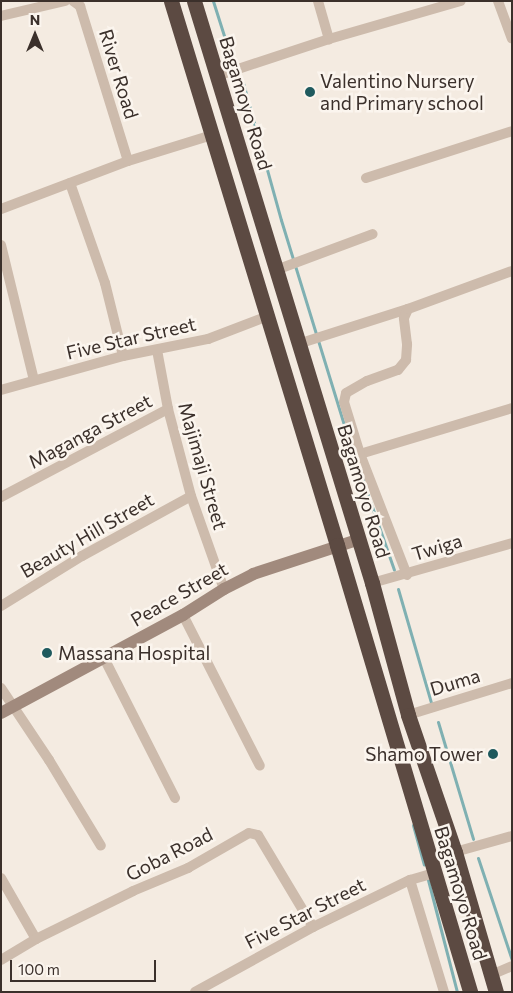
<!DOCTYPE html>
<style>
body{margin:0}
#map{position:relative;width:513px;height:993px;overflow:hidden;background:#f4ebe1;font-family:Commissioner,sans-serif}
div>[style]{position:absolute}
.stream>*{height:3px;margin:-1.5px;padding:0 1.5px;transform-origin:1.5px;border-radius:1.5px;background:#7fb0b2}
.street>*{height:10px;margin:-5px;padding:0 5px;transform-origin:5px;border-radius:5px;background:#cdbbac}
.secondary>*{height:12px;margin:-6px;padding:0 6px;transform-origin:6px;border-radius:6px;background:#a18a7d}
.highway>*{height:15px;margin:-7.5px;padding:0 7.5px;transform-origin:7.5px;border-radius:7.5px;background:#5c4a42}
.dots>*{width:14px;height:14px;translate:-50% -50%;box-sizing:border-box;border:2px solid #fbf5ee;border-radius:50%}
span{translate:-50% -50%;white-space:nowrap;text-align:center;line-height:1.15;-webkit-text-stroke:5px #fbf5ee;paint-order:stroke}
.street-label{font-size:19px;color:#3b302b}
.poi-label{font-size:19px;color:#3b302b}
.left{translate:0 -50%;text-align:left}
.right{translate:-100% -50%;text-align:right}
.frame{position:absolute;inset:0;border:2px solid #3b302b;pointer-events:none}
.north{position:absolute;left:10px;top:10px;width:50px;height:50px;-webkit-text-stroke:4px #fbf5ee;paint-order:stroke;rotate:0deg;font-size:14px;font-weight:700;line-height:20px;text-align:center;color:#3b302b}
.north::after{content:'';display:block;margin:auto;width:18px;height:22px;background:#3b302b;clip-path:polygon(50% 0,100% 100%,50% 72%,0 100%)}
.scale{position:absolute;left:10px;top:960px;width:146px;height:22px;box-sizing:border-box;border:2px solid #3b302b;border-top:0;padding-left:6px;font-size:15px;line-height:18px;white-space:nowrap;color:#3b302b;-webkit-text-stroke:4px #fbf5ee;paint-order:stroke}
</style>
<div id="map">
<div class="stream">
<div style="left:213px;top:1px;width:63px;rotate:72.4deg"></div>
<div style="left:243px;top:83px;width:142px;rotate:74.5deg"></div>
<div style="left:281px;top:220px;width:221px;rotate:72.9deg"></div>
<div style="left:362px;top:478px;width:97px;rotate:70.8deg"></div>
<div style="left:398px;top:589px;width:122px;rotate:73.8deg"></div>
<div style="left:438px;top:722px;width:122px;rotate:73.3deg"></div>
<div style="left:413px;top:825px;width:41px;rotate:74.6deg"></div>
<div style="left:478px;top:858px;width:108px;rotate:71.6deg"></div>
<div style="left:427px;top:876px;width:120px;rotate:75.5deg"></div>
</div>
<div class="street">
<div style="left:73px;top:1px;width:9px;rotate:36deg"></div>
<div style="left:80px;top:6px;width:162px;rotate:72.8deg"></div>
<div style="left:318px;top:1px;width:40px;rotate:74deg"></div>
<div style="left:498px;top:1px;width:40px;rotate:69.8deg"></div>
<div style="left:1px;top:16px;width:66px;rotate:-13.2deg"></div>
<div style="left:217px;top:76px;width:118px;rotate:-18.3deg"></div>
<div style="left:329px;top:39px;width:137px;rotate:-16.1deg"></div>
<div style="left:366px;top:178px;width:153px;rotate:-17.8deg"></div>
<div style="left:70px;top:183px;width:106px;rotate:70.7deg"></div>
<div style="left:105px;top:283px;width:75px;rotate:76.1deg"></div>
<div style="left:1px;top:209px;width:136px;rotate:-20.7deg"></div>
<div style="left:128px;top:161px;width:88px;rotate:-17.2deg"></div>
<div style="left:1px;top:245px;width:139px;rotate:76.3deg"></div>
<div style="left:276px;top:270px;width:103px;rotate:-20.4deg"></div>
<div style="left:298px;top:344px;width:115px;rotate:-17.7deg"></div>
<div style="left:157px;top:350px;width:60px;rotate:79.4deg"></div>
<div style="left:168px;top:409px;width:90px;rotate:75.2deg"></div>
<div style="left:191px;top:496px;width:99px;rotate:70.5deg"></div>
<div style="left:1px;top:390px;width:127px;rotate:-15.6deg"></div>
<div style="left:123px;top:356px;width:87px;rotate:-11.3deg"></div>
<div style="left:208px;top:339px;width:64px;rotate:-21deg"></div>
<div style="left:360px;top:454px;width:159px;rotate:-16.8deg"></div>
<div style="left:1px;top:497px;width:189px;rotate:-27.8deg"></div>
<div style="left:407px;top:575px;width:130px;rotate:-111.2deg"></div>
<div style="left:360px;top:454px;width:54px;rotate:-107.1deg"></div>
<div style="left:344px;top:402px;width:9px;rotate:-77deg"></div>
<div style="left:346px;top:393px;width:24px;rotate:-30deg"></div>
<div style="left:367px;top:381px;width:33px;rotate:-20deg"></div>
<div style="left:398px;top:370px;width:13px;rotate:-51deg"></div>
<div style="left:406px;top:360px;width:16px;rotate:-86deg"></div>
<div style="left:407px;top:344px;width:26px;rotate:-97deg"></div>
<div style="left:404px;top:318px;width:10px;rotate:-66deg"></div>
<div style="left:408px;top:309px;width:111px;rotate:-20.1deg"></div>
<div style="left:372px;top:583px;width:146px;rotate:-15.9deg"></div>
<div style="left:1px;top:606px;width:95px;rotate:-31.7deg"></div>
<div style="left:82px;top:556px;width:124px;rotate:-28.8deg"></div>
<div style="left:183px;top:615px;width:169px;rotate:63deg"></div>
<div style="left:104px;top:658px;width:157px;rotate:63.1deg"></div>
<div style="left:1px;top:688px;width:87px;rotate:56.3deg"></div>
<div style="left:49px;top:760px;width:100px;rotate:58.8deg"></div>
<div style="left:408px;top:715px;width:109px;rotate:-17.1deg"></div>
<div style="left:455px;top:852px;width:59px;rotate:-15.7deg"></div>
<div style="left:1px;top:878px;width:70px;rotate:60.2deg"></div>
<div style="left:410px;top:880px;width:117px;rotate:73.1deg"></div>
<div style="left:1px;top:960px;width:41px;rotate:-31deg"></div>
<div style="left:36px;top:939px;width:108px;rotate:-26.3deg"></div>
<div style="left:133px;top:891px;width:60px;rotate:-22.7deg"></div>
<div style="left:188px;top:868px;width:70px;rotate:-29.8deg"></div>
<div style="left:249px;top:833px;width:9px;rotate:13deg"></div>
<div style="left:258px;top:835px;width:107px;rotate:59.1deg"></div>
<div style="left:491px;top:975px;width:23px;rotate:-23deg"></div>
<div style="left:195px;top:992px;width:135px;rotate:-28.8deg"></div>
<div style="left:313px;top:927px;width:108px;rotate:-25.9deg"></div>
<div style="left:410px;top:880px;width:25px;rotate:-16deg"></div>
</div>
<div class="secondary">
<div style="left:1px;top:713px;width:207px;rotate:-28.3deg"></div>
<div style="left:183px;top:615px;width:49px;rotate:-32.4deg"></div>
<div style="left:224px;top:589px;width:33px;rotate:-27deg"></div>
<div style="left:253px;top:574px;width:109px;rotate:-18.1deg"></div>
</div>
<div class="highway">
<div style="left:171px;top:1px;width:569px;rotate:73.03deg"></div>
<div style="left:337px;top:545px;width:466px;rotate:73.4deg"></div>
<div style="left:194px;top:1px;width:609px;rotate:72.99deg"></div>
<div style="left:372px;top:583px;width:137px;rotate:74.7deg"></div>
<div style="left:408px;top:715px;width:145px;rotate:71.1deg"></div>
<div style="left:455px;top:852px;width:146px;rotate:73.7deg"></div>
</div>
<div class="dots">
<div style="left:310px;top:92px;background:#1f5a5e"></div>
<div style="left:47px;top:653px;background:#1f5a5e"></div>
<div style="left:493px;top:754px;background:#1f5a5e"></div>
</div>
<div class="street-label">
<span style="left:119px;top:74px;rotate:73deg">River Road</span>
<span style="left:246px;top:103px;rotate:73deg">Bagamoyo Road</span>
<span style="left:131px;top:338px;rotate:-13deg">Five Star Street</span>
<span style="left:90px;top:431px;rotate:-28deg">Maganga Street</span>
<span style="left:203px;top:466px;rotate:74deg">Majimaji Street</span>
<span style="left:364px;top:491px;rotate:73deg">Bagamoyo Road</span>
<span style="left:87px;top:535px;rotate:-30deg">Beauty Hill Street</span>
<span style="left:437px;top:547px;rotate:-17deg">Twiga</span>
<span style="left:179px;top:594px;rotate:-30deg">Peace Street</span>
<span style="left:455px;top:682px;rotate:-17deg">Duma</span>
<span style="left:169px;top:854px;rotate:-27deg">Goba Road</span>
<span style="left:461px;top:893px;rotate:73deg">Bagamoyo Road</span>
<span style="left:305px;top:913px;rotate:-27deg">Five Star Street</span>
</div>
<div class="poi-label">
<span class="left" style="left:320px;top:92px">Valentino Nursery<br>and Primary school</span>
<span class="left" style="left:58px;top:653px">Massana Hospital</span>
<span class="right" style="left:483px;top:754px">Shamo Tower</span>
</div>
<div class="frame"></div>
<div class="north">N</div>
<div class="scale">100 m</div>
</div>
